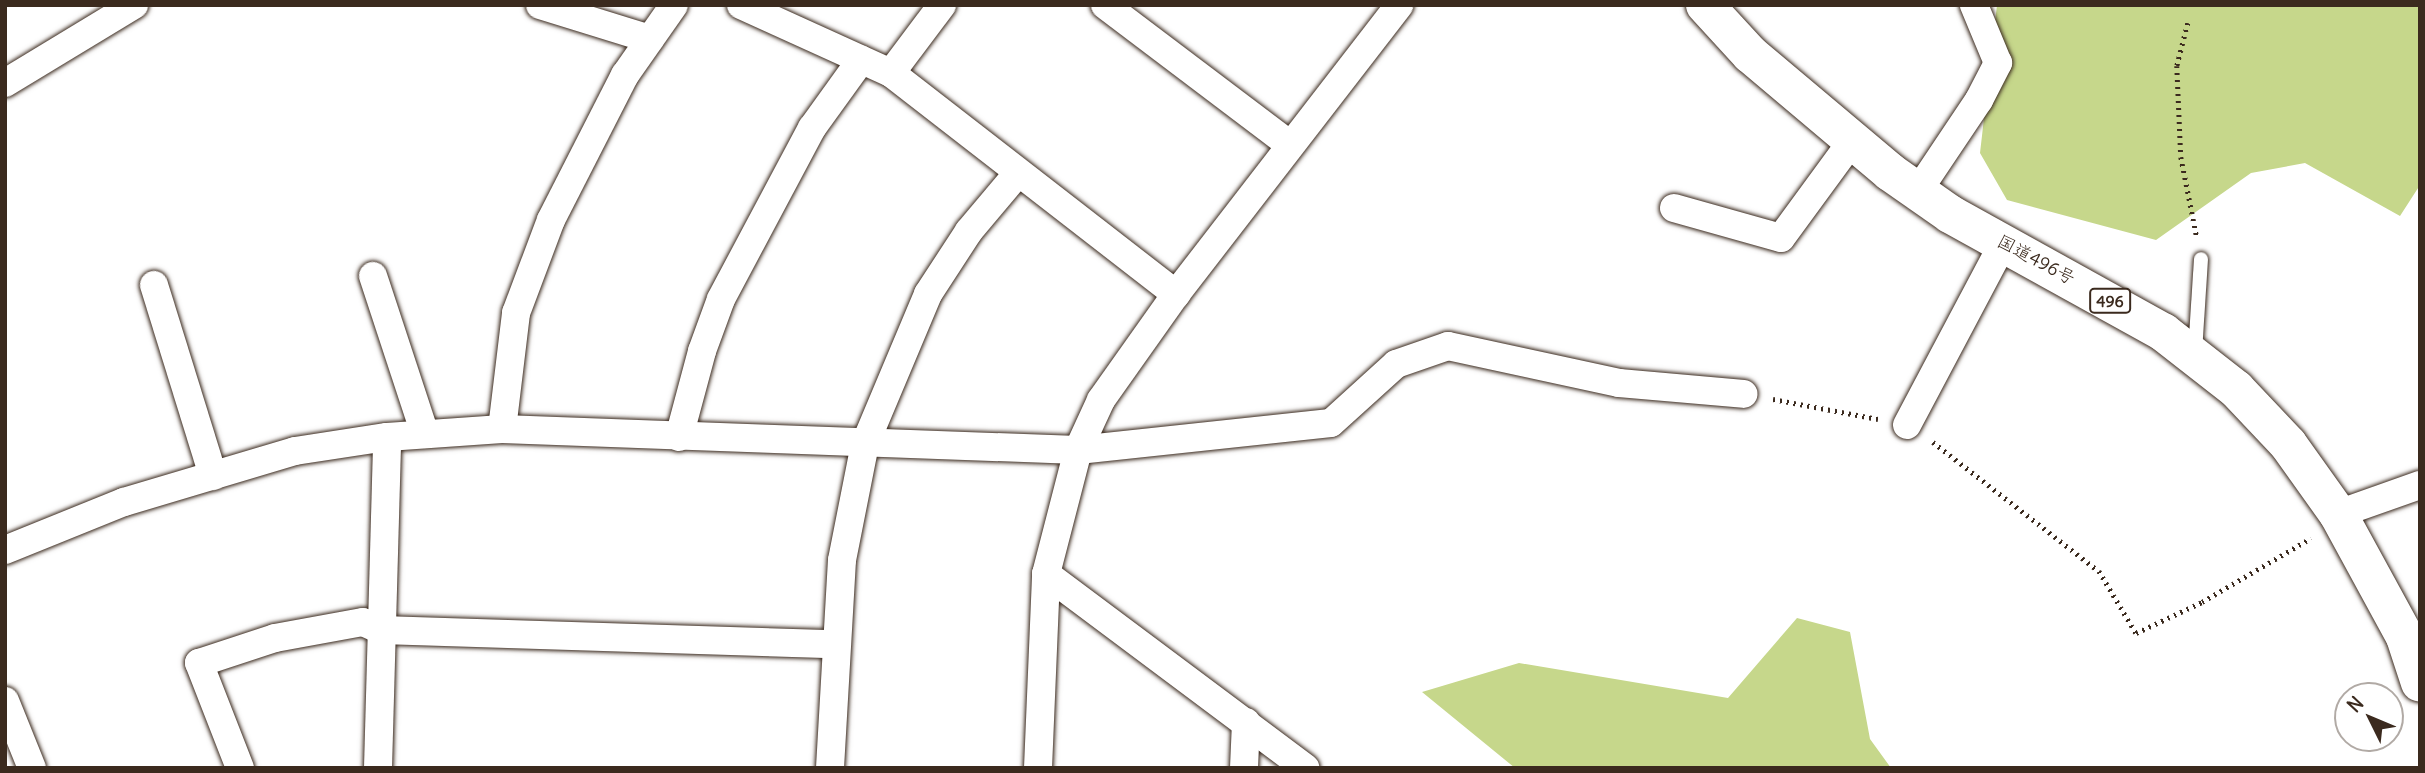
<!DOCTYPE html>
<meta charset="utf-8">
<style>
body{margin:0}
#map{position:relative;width:2425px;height:773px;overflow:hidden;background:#fff;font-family:Delius,"Klee One",sans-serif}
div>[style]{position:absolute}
.green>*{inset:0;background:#c6d78b}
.path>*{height:4.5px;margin-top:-2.25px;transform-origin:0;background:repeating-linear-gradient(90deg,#3b2a1e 0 2px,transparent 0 7px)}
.roads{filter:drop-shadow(0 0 2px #3b2a1e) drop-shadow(0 0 2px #3b2a1e)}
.lane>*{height:14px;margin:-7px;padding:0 7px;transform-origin:7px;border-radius:7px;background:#fff}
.street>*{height:28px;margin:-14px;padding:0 14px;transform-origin:14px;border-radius:14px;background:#fff}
.highway>*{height:38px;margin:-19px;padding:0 19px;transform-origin:19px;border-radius:19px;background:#fff}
span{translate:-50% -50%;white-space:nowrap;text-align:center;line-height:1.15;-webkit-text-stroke:5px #fff;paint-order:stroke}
.shield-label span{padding:2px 5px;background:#fff;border:2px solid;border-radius:5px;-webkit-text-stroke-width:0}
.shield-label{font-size:16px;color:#3b2a1e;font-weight:700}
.street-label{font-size:18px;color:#3b2a1e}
.frame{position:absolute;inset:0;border:7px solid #3b2a1e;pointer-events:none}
.north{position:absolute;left:2334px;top:682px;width:70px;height:70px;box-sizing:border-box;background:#fff;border:2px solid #b1aaa5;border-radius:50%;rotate:313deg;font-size:19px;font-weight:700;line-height:28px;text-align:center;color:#3b2a1e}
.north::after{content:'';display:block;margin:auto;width:24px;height:32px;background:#3b2a1e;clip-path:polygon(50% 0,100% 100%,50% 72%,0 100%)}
</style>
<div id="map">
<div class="green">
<div style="clip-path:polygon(1997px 5px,2420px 5px,2420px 185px,2400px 216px,2305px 163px,2251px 173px,2156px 240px,2007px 200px,1980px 153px)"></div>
<div style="clip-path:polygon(1797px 618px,1850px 632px,1870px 739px,1891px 768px,1515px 768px,1422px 692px,1519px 663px,1728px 698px)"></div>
</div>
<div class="path">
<div style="left:2188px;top:23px;width:44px;rotate:104.3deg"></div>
<div style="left:2177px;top:66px;width:91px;rotate:87.5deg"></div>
<div style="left:2181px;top:157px;width:83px;rotate:78.8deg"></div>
<div style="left:1773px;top:399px;width:107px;rotate:10.8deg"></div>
<div style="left:1933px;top:442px;width:210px;rotate:37.9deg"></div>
<div style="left:2099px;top:571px;width:72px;rotate:59.2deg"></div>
<div style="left:2136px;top:633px;width:73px;rotate:-25.2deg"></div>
<div style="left:2202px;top:602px;width:126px;rotate:-30.4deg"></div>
</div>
<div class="roads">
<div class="lane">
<div style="left:2195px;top:352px;width:93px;rotate:-86.3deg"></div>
</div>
<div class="street">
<div style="left:540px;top:5px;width:115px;rotate:17.2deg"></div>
<div style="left:741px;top:5px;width:165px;rotate:24.4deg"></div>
<div style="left:891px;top:73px;width:361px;rotate:37.8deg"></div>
<div style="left:1105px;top:5px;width:231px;rotate:37.1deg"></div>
<div style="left:891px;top:73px;width:85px;rotate:-53.1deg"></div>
<div style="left:5px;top:83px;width:151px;rotate:-31.2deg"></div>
<div style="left:1918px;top:191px;width:110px;rotate:-56.2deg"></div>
<div style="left:1979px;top:100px;width:42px;rotate:-62.8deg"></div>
<div style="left:1998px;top:63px;width:63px;rotate:-112.5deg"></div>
<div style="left:1674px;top:208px;width:111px;rotate:15.7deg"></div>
<div style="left:1781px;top:238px;width:120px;rotate:-53.8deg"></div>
<div style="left:373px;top:276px;width:166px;rotate:71.8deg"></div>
<div style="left:154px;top:285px;width:200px;rotate:72.8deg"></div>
<div style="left:1907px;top:425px;width:207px;rotate:-62.1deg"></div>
<div style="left:502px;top:429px;width:117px;rotate:-83.1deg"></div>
<div style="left:516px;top:313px;width:99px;rotate:-69.4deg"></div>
<div style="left:551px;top:220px;width:163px;rotate:-63deg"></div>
<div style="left:625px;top:75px;width:85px;rotate:-55deg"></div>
<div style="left:679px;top:437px;width:89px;rotate:-75deg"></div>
<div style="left:702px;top:351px;width:55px;rotate:-69.9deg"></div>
<div style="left:721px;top:299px;width:194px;rotate:-62deg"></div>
<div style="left:812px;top:128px;width:84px;rotate:-54.2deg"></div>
<div style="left:2338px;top:514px;width:87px;rotate:-19.5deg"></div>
<div style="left:5px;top:550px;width:128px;rotate:-22deg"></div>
<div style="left:124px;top:502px;width:178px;rotate:-16.6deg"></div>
<div style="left:295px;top:451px;width:93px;rotate:-8.7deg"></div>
<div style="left:387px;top:437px;width:115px;rotate:-4deg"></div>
<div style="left:502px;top:429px;width:576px;rotate:2.09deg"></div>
<div style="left:1078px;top:450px;width:254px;rotate:-6.1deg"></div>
<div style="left:1331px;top:423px;width:88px;rotate:-42.2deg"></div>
<div style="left:1396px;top:364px;width:55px;rotate:-19.1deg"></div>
<div style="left:1448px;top:346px;width:175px;rotate:12.2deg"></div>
<div style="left:1619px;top:383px;width:125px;rotate:5deg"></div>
<div style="left:1046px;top:574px;width:324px;rotate:36.8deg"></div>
<div style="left:5px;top:701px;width:72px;rotate:68.1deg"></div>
<div style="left:240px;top:768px;width:113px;rotate:-111.3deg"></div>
<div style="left:199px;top:663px;width:80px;rotate:-18.2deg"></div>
<div style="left:275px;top:638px;width:89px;rotate:-10.3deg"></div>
<div style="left:363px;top:622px;width:20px;rotate:24deg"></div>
<div style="left:381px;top:630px;width:453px;rotate:1.8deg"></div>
<div style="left:378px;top:768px;width:331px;rotate:-88.4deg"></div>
<div style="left:830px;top:768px;width:208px;rotate:-86.7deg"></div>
<div style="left:842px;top:560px;width:118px;rotate:-78.8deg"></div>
<div style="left:865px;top:444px;width:163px;rotate:-67.2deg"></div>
<div style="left:928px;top:294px;width:75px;rotate:-56.9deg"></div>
<div style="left:969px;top:231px;width:75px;rotate:-49.9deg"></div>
<div style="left:1038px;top:768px;width:194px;rotate:-87.6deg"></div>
<div style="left:1046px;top:574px;width:128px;rotate:-75.5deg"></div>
<div style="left:1078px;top:450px;width:55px;rotate:-65.3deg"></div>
<div style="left:1101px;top:400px;width:130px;rotate:-54.7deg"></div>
<div style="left:1176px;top:294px;width:365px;rotate:-52.3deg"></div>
<div style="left:1244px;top:768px;width:46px;rotate:-87.5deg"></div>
</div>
<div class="highway">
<div style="left:1705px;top:5px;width:67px;rotate:47.4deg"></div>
<div style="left:1750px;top:54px;width:183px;rotate:40.1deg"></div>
<div style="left:1890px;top:172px;width:73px;rotate:35deg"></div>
<div style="left:1950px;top:214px;width:244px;rotate:29deg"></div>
<div style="left:2163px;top:332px;width:93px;rotate:38deg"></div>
<div style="left:2236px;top:389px;width:76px;rotate:46.6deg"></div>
<div style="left:2288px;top:444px;width:86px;rotate:54.5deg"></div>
<div style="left:2338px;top:514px;width:140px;rotate:61.4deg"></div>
<div style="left:2405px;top:637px;width:48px;rotate:71.9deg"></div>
</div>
</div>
<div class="shield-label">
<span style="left:2110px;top:301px">496</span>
</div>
<div class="street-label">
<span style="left:2036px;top:260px;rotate:28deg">国道496号</span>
</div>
<div class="frame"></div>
<div class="north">N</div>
</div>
